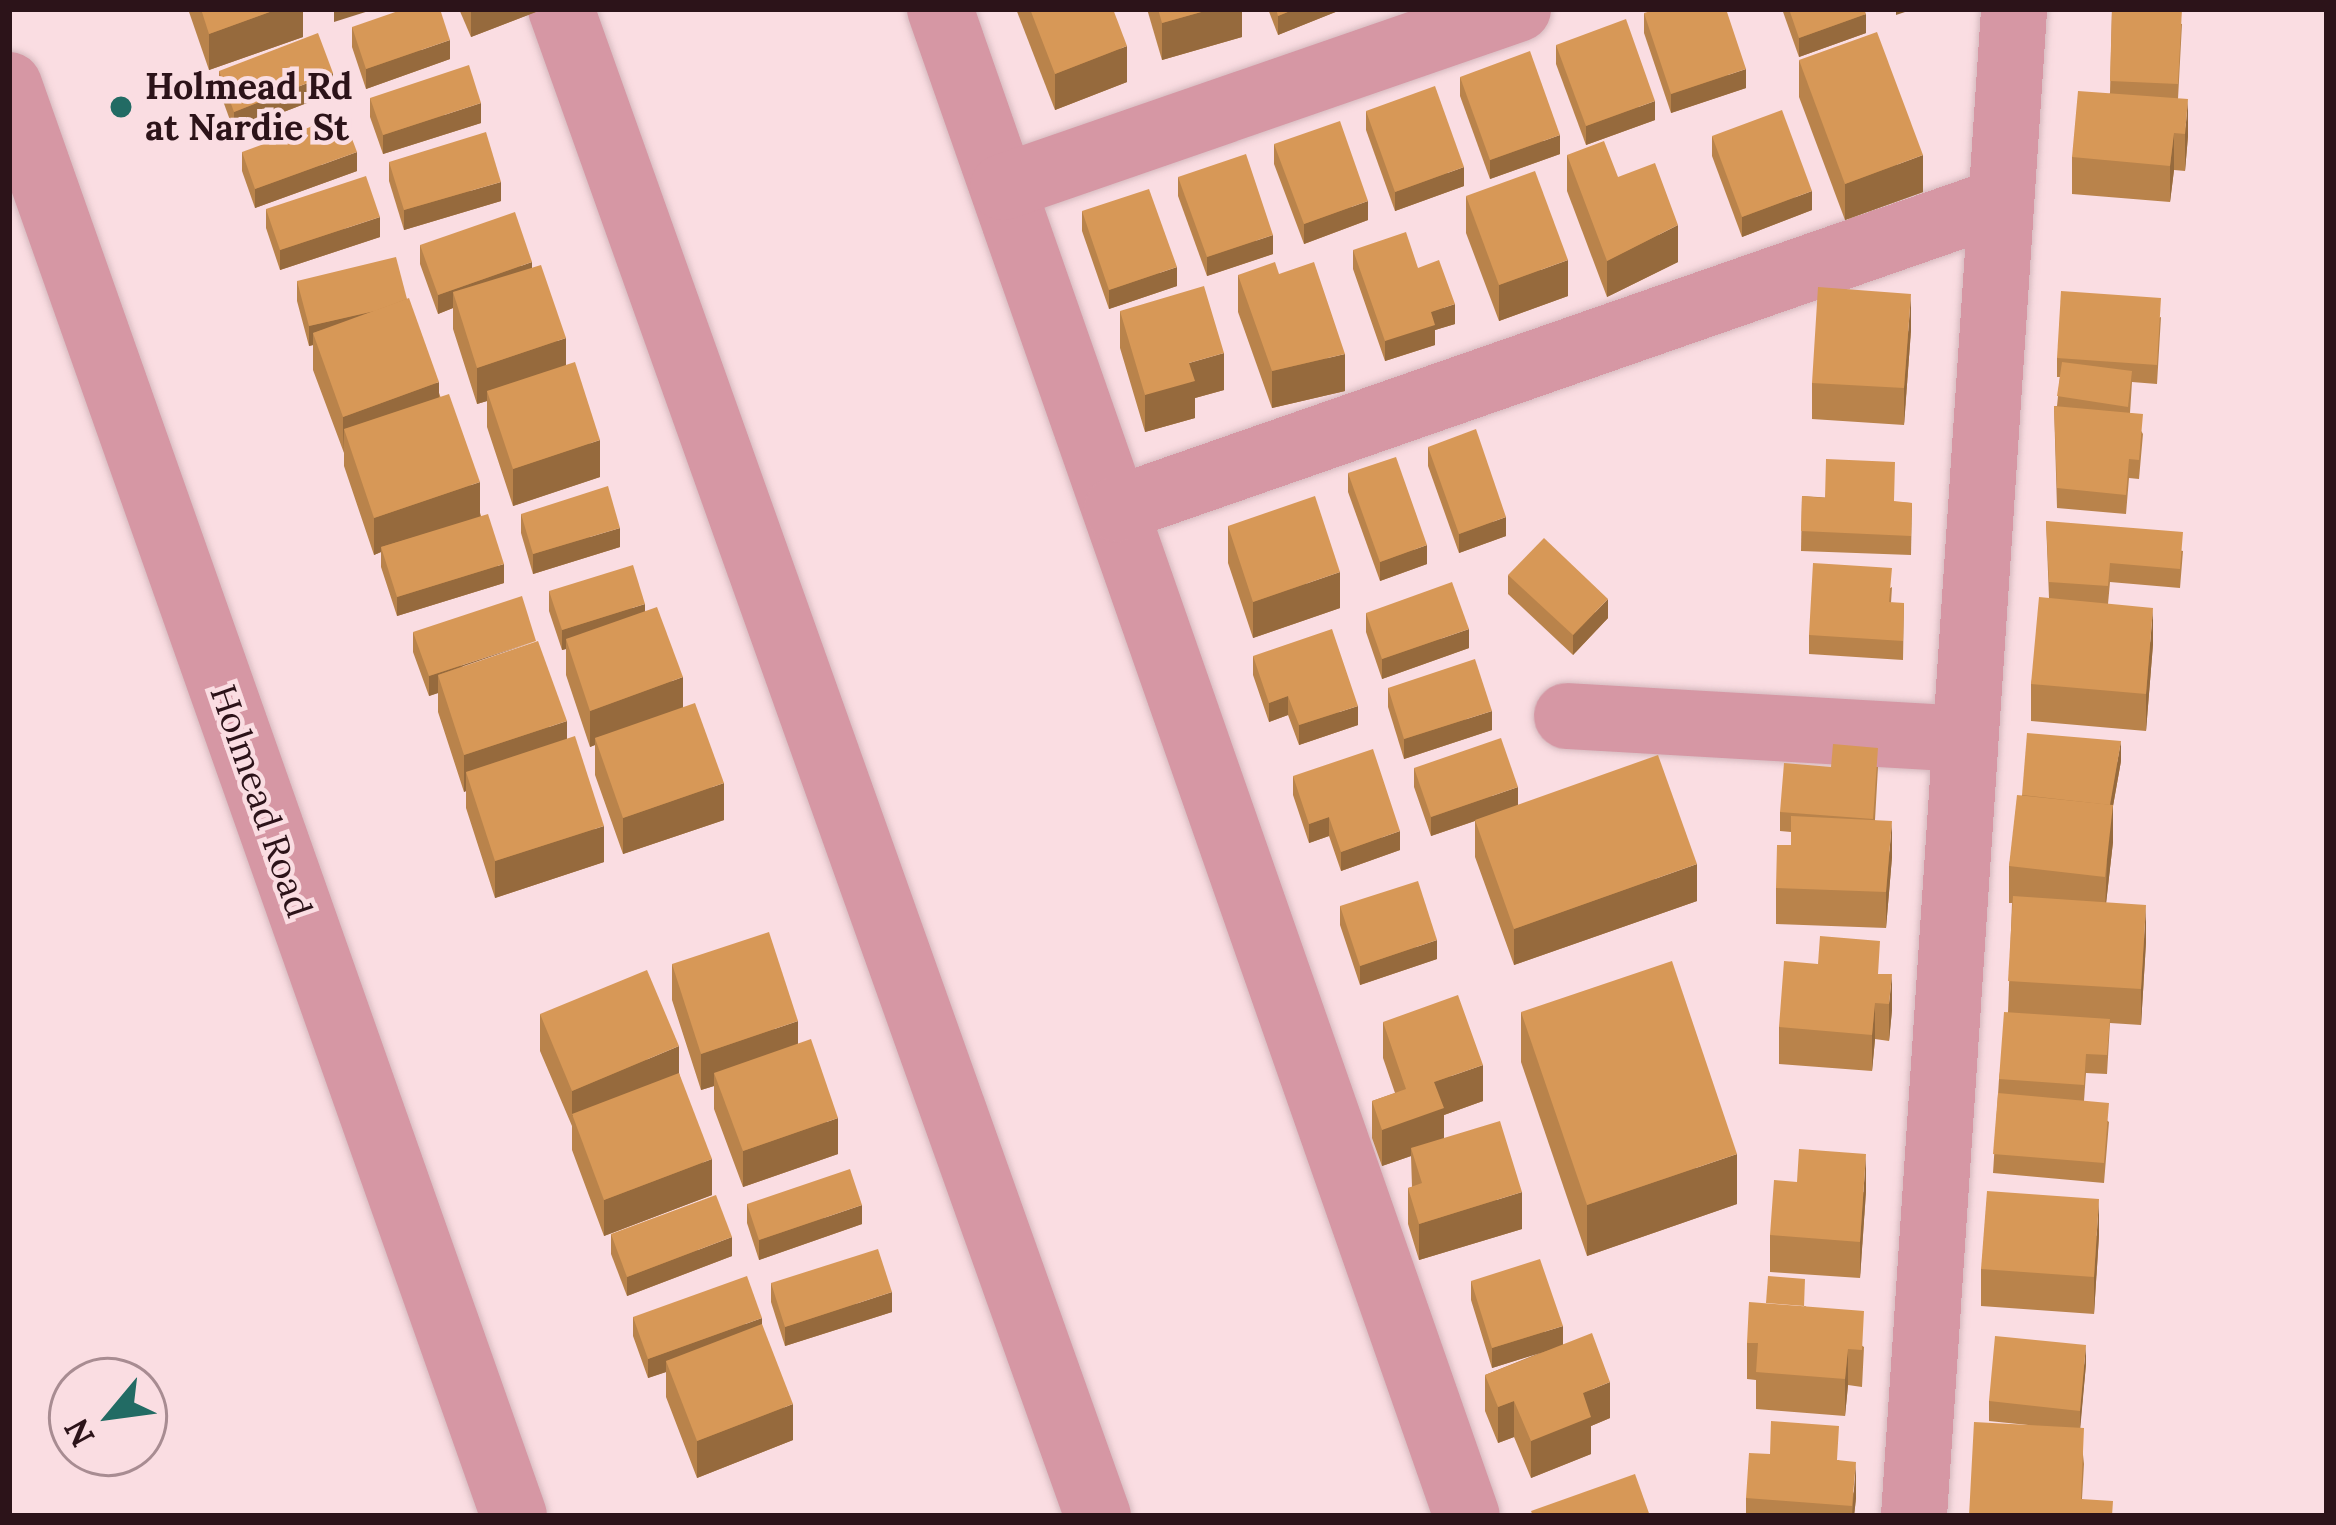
<!DOCTYPE html>
<style>
body{margin:0}
#map{position:relative;width:2336px;height:1525px;overflow:hidden;background:#fadde2;font-family:Lora,serif}
div>[style]{position:absolute}
.roads{filter:drop-shadow(0 0 3px #d5b9be) drop-shadow(0 0 3px #d5b9be)}
.minor>*{height:66px;margin:-33px;padding:0 33px;transform-origin:33px;border-radius:33px;background:#d697a4}
.tertiary>*{height:66px;margin:-33px;padding:0 33px;transform-origin:33px;border-radius:33px;background:#d697a4}
.wall>*{inset:0;background:#b9834b}
.shaded-wall>*{inset:0;background:#966a3d}
.building>*{inset:0;background:#d79857}
.dots>*{width:33px;height:33px;translate:-50% -50%;box-sizing:border-box;border:6px solid #fadde2;border-radius:50%}
span{translate:-50% -50%;white-space:nowrap;text-align:center;line-height:1.15;-webkit-text-stroke:9px #fadde2;paint-order:stroke}
.poi-label{font-size:36px;color:#2c1319;font-weight:700}
.left{translate:0 -50%;text-align:left}
.street-label{font-size:36px;color:#2c1319}
.frame{position:absolute;inset:0;border:12px solid #2c1319;pointer-events:none}
.north{position:absolute;left:48px;top:1357px;width:120px;height:120px;box-sizing:border-box;background:#fadde2;border:3px solid #a88c92;border-radius:50%;rotate:241deg;font-size:33px;font-weight:700;line-height:48px;text-align:center;color:#2c1319}
.north::after{content:'';display:block;margin:auto;width:42px;height:54px;background:#226b64;clip-path:polygon(50% 0,100% 100%,50% 72%,0 100%)}
</style>
<div id="map">
<div class="roads">
<div class="minor">
<div style="left:561px;top:9px;width:1600px;rotate:70.39deg"></div>
<div style="left:940px;top:9px;width:1596px;rotate:70.73deg"></div>
<div style="left:1003px;top:187px;width:545px;rotate:-19.07deg"></div>
<div style="left:1117px;top:509px;width:933px;rotate:-19.21deg"></div>
<div style="left:1567px;top:716px;width:397px;rotate:3.3deg"></div>
<div style="left:1914px;top:1516px;width:1510px;rotate:-86.2deg"></div>
</div>
<div class="tertiary">
<div style="left:9px;top:85px;width:1517px;rotate:70.56deg"></div>
</div>
</div>
<div class="wall">
<div style="clip-path:polygon(188px 9px,303px 9px,303px 37px,209px 70px)"></div>
<div style="clip-path:polygon(459px 9px,541px 9px,541px 10px,471px 37px)"></div>
<div style="clip-path:polygon(1016px 9px,1113px 9px,1127px 82px,1055px 110px)"></div>
<div style="clip-path:polygon(1147px 9px,1242px 9px,1242px 37px,1162px 60px)"></div>
<div style="clip-path:polygon(1268px 9px,1343px 9px,1278px 35px)"></div>
<div style="clip-path:polygon(1782px 9px,1864px 9px,1866px 33px,1799px 57px)"></div>
<div style="clip-path:polygon(2112px 9px,2182px 24px,2178px 99px,2188px 136px,2185px 171px,2174px 170px,2170px 202px,2072px 194px,2072px 157px,2110px 93px)"></div>
<div style="clip-path:polygon(1644px 13px,1746px 88px,1671px 113px,1644px 33px)"></div>
<div style="clip-path:polygon(352px 27px,450px 59px,366px 89px,352px 47px)"></div>
<div style="clip-path:polygon(1556px 45px,1655px 120px,1586px 145px,1556px 64px)"></div>
<div style="clip-path:polygon(1799px 60px,1923px 192px,1845px 220px,1799px 97px)"></div>
<div style="clip-path:polygon(219px 71px,333px 93px,234px 131px,219px 90px)"></div>
<div style="clip-path:polygon(1460px 77px,1560px 154px,1490px 179px,1460px 96px)"></div>
<div style="clip-path:polygon(370px 98px,481px 123px,383px 154px,370px 117px)"></div>
<div style="clip-path:polygon(1366px 111px,1464px 186px,1395px 211px,1366px 130px)"></div>
<div style="clip-path:polygon(1712px 136px,1812px 210px,1742px 237px,1712px 156px)"></div>
<div style="clip-path:polygon(1274px 144px,1368px 220px,1304px 244px,1274px 164px)"></div>
<div style="clip-path:polygon(242px 152px,357px 171px,255px 208px,242px 171px)"></div>
<div style="clip-path:polygon(1567px 155px,1618px 177px,1678px 262px,1607px 297px,1567px 191px)"></div>
<div style="clip-path:polygon(389px 162px,501px 201px,404px 230px,389px 181px)"></div>
<div style="clip-path:polygon(1178px 177px,1273px 254px,1207px 276px,1178px 196px)"></div>
<div style="clip-path:polygon(1466px 196px,1568px 296px,1499px 321px,1466px 233px)"></div>
<div style="clip-path:polygon(266px 209px,380px 237px,280px 270px,266px 228px)"></div>
<div style="clip-path:polygon(1082px 211px,1177px 286px,1109px 309px,1082px 231px)"></div>
<div style="clip-path:polygon(420px 245px,532px 268px,566px 365px,600px 477px,513px 506px,487px 427px,487px 401px,477px 404px,453px 329px,453px 308px,438px 314px,420px 264px)"></div>
<div style="clip-path:polygon(1353px 250px,1418px 268px,1455px 324px,1435px 330px,1435px 345px,1385px 361px,1353px 269px)"></div>
<div style="clip-path:polygon(1279px 274px,1345px 391px,1272px 408px,1238px 312px,1238px 275px)"></div>
<div style="clip-path:polygon(297px 281px,407px 299px,504px 583px,397px 616px,381px 567px,381px 552px,374px 555px,344px 466px,344px 453px,313px 370px,313px 345px,309px 346px,297px 301px)"></div>
<div style="clip-path:polygon(1120px 311px,1224px 390px,1195px 398px,1195px 418px,1145px 432px,1120px 348px)"></div>
<div style="clip-path:polygon(2161px 317px,2157px 384px,2132px 382px,2130px 413px,2143px 434px,2139px 479px,2129px 478px,2126px 514px,2057px 508px,2054px 406px,2057px 406px,2060px 377px,2057px 377px,2057px 358px)"></div>
<div style="clip-path:polygon(1911px 330px,1904px 425px,1812px 419px,1812px 383px)"></div>
<div style="clip-path:polygon(1428px 447px,1506px 536px,1459px 553px,1428px 466px)"></div>
<div style="clip-path:polygon(1348px 473px,1427px 564px,1380px 581px,1348px 492px)"></div>
<div style="clip-path:polygon(1802px 496px,1912px 503px,1911px 555px,1801px 551px)"></div>
<div style="clip-path:polygon(521px 514px,620px 547px,533px 574px,521px 533px)"></div>
<div style="clip-path:polygon(2046px 521px,2183px 551px,2180px 588px,2110px 582px,2108px 604px,2153px 644px,2146px 731px,2031px 721px,2031px 684px,2049px 598px)"></div>
<div style="clip-path:polygon(1228px 526px,1340px 608px,1253px 638px,1228px 563px)"></div>
<div style="clip-path:polygon(1508px 575px,1608px 618px,1573px 655px,1508px 594px)"></div>
<div style="clip-path:polygon(1892px 587px,1891px 603px,1904px 603px,1903px 660px,1809px 654px,1809px 635px)"></div>
<div style="clip-path:polygon(549px 591px,645px 611px,724px 820px,623px 854px,595px 775px,595px 745px,590px 747px,566px 675px,566px 649px,562px 650px,549px 611px)"></div>
<div style="clip-path:polygon(1366px 613px,1469px 648px,1382px 679px,1366px 632px)"></div>
<div style="clip-path:polygon(413px 632px,567px 739px,604px 862px,495px 898px,466px 808px,466px 791px,464px 792px,438px 712px,438px 693px,429px 696px,413px 652px)"></div>
<div style="clip-path:polygon(1253px 656px,1358px 725px,1299px 745px,1288px 715px,1269px 722px,1253px 675px)"></div>
<div style="clip-path:polygon(1388px 688px,1492px 730px,1404px 759px,1388px 707px)"></div>
<div style="clip-path:polygon(2121px 761px,2113px 806px,2113px 842px,2106px 903px,2146px 942px,2141px 1025px,2110px 1023px,2107px 1074px,2086px 1073px,2084px 1101px,2109px 1122px,2104px 1183px,1993px 1173px,1999px 1079px,2008px 1012px,2012px 903px,2009px 903px,2009px 866px,2022px 795px)"></div>
<div style="clip-path:polygon(1831px 767px,1878px 767px,1875px 820px,1892px 857px,1886px 928px,1776px 924px,1776px 888px,1791px 845px,1791px 832px,1780px 831px,1780px 812px)"></div>
<div style="clip-path:polygon(1414px 768px,1518px 805px,1697px 901px,1514px 965px,1475px 857px,1475px 821px,1431px 836px,1414px 787px)"></div>
<div style="clip-path:polygon(1293px 776px,1400px 850px,1341px 871px,1329px 836px,1309px 843px,1293px 795px)"></div>
<div style="clip-path:polygon(1340px 906px,1437px 959px,1360px 985px,1340px 925px)"></div>
<div style="clip-path:polygon(672px 964px,798px 1044px,838px 1154px,743px 1187px,714px 1109px,714px 1086px,701px 1090px,672px 1000px)"></div>
<div style="clip-path:polygon(1880px 974px,1892px 1010px,1889px 1041px,1875px 1039px,1872px 1071px,1779px 1064px,1779px 1027px)"></div>
<div style="clip-path:polygon(1521px 1012px,1737px 1204px,1587px 1256px,1521px 1062px)"></div>
<div style="clip-path:polygon(540px 1014px,679px 1073px,712px 1195px,604px 1236px,572px 1150px,572px 1126px,540px 1051px)"></div>
<div style="clip-path:polygon(1383px 1022px,1483px 1101px,1444px 1115px,1444px 1138px,1522px 1229px,1419px 1260px,1408px 1224px,1408px 1188px,1412px 1187px,1411px 1156px,1382px 1166px,1372px 1138px,1372px 1101px,1395px 1093px,1383px 1058px)"></div>
<div style="clip-path:polygon(1866px 1191px,1860px 1278px,1770px 1272px,1770px 1235px)"></div>
<div style="clip-path:polygon(747px 1204px,862px 1224px,759px 1260px,747px 1223px)"></div>
<div style="clip-path:polygon(611px 1234px,732px 1256px,627px 1296px,611px 1254px)"></div>
<div style="clip-path:polygon(2099px 1235px,2094px 1314px,1981px 1306px,1981px 1269px)"></div>
<div style="clip-path:polygon(1471px 1281px,1563px 1344px,1610px 1418px,1591px 1426px,1591px 1454px,1531px 1478px,1514px 1437px,1498px 1443px,1485px 1411px,1485px 1375px,1542px 1352px,1492px 1368px,1471px 1300px)"></div>
<div style="clip-path:polygon(771px 1283px,892px 1312px,785px 1346px,771px 1302px)"></div>
<div style="clip-path:polygon(1805px 1306px,1864px 1347px,1862px 1387px,1848px 1385px,1845px 1416px,1756px 1409px,1756px 1380px,1747px 1379px,1747px 1343px)"></div>
<div style="clip-path:polygon(633px 1317px,762px 1325px,793px 1440px,697px 1478px,666px 1397px,666px 1372px,648px 1378px,633px 1336px)"></div>
<div style="clip-path:polygon(2086px 1364px,2080px 1427px,2084px 1464px,2082px 1499px,2113px 1516px,1969px 1516px,2028px 1425px,1989px 1421px,1989px 1401px)"></div>
<div style="clip-path:polygon(1839px 1460px,1856px 1498px,1854px 1516px,1746px 1516px,1746px 1498px)"></div>
</div>
<div class="shaded-wall">
<div style="clip-path:polygon(278px 9px,303px 9px,303px 37px,209px 70px,209px 34px)"></div>
<div style="clip-path:polygon(334px 9px,375px 9px,334px 22px)"></div>
<div style="clip-path:polygon(471px 9px,541px 9px,541px 10px,471px 37px)"></div>
<div style="clip-path:polygon(1212px 9px,1242px 9px,1242px 37px,1162px 60px,1162px 23px)"></div>
<div style="clip-path:polygon(1295px 9px,1343px 9px,1278px 35px,1278px 16px)"></div>
<div style="clip-path:polygon(1896px 9px,1914px 9px,1896px 15px)"></div>
<div style="clip-path:polygon(1866px 14px,1866px 33px,1799px 57px,1799px 38px)"></div>
<div style="clip-path:polygon(450px 40px,450px 59px,366px 89px,366px 69px)"></div>
<div style="clip-path:polygon(1127px 46px,1127px 82px,1055px 110px,1055px 74px)"></div>
<div style="clip-path:polygon(1746px 69px,1746px 88px,1671px 113px,1671px 94px)"></div>
<div style="clip-path:polygon(333px 73px,333px 93px,234px 131px,234px 112px)"></div>
<div style="clip-path:polygon(2188px 99px,2188px 136px,2185px 171px,2185px 134px)"></div>
<div style="clip-path:polygon(1655px 101px,1655px 120px,1586px 145px,1586px 126px)"></div>
<div style="clip-path:polygon(481px 103px,481px 123px,383px 154px,383px 135px)"></div>
<div style="clip-path:polygon(2174px 133px,2174px 170px,2170px 202px,2170px 166px)"></div>
<div style="clip-path:polygon(1560px 135px,1560px 154px,1490px 179px,1490px 160px)"></div>
<div style="clip-path:polygon(357px 152px,357px 171px,255px 208px,255px 189px)"></div>
<div style="clip-path:polygon(1923px 155px,1923px 192px,1845px 220px,1845px 184px)"></div>
<div style="clip-path:polygon(1464px 167px,1464px 186px,1395px 211px,1395px 192px)"></div>
<div style="clip-path:polygon(501px 182px,501px 201px,404px 230px,404px 210px)"></div>
<div style="clip-path:polygon(1812px 191px,1812px 210px,1742px 237px,1742px 217px)"></div>
<div style="clip-path:polygon(1368px 201px,1368px 220px,1304px 244px,1304px 224px)"></div>
<div style="clip-path:polygon(380px 217px,380px 237px,280px 270px,280px 250px)"></div>
<div style="clip-path:polygon(1678px 225px,1678px 262px,1607px 297px,1607px 261px)"></div>
<div style="clip-path:polygon(1273px 235px,1273px 254px,1207px 276px,1207px 257px)"></div>
<div style="clip-path:polygon(1568px 260px,1568px 296px,1499px 321px,1499px 285px)"></div>
<div style="clip-path:polygon(532px 262px,532px 281px,453px 292px,453px 308px,438px 314px,438px 295px)"></div>
<div style="clip-path:polygon(1177px 267px,1177px 286px,1109px 309px,1109px 290px)"></div>
<div style="clip-path:polygon(1911px 294px,1911px 330px,1904px 425px,1904px 388px)"></div>
<div style="clip-path:polygon(408px 303px,313px 333px,313px 345px,309px 346px,309px 326px)"></div>
<div style="clip-path:polygon(1455px 304px,1455px 324px,1435px 330px,1435px 345px,1385px 361px,1385px 341px,1431px 312px)"></div>
<div style="clip-path:polygon(566px 338px,566px 375px,487px 391px,487px 401px,477px 404px,477px 368px)"></div>
<div style="clip-path:polygon(1224px 353px,1224px 390px,1195px 398px,1195px 418px,1145px 432px,1145px 395px,1189px 363px)"></div>
<div style="clip-path:polygon(1345px 354px,1345px 391px,1272px 408px,1272px 371px)"></div>
<div style="clip-path:polygon(439px 382px,439px 418px,344px 429px,343px 453px,343px 417px)"></div>
<div style="clip-path:polygon(600px 440px,600px 477px,513px 506px,513px 469px)"></div>
<div style="clip-path:polygon(480px 482px,480px 518px,381px 547px,381px 552px,374px 555px,374px 518px)"></div>
<div style="clip-path:polygon(1506px 517px,1506px 536px,1459px 553px,1459px 534px)"></div>
<div style="clip-path:polygon(620px 528px,620px 547px,533px 574px,533px 554px)"></div>
<div style="clip-path:polygon(1427px 545px,1427px 564px,1380px 581px,1380px 562px)"></div>
<div style="clip-path:polygon(504px 564px,504px 583px,397px 616px,397px 597px)"></div>
<div style="clip-path:polygon(1340px 572px,1340px 608px,1253px 638px,1253px 602px)"></div>
<div style="clip-path:polygon(1608px 599px,1608px 618px,1573px 655px,1573px 635px)"></div>
<div style="clip-path:polygon(645px 604px,645px 623px,566px 639px,566px 649px,562px 650px,562px 630px)"></div>
<div style="clip-path:polygon(2153px 608px,2153px 644px,2146px 731px,2146px 694px)"></div>
<div style="clip-path:polygon(1469px 629px,1469px 648px,1382px 679px,1382px 659px)"></div>
<div style="clip-path:polygon(536px 641px,438px 675px,438px 693px,429px 696px,429px 676px)"></div>
<div style="clip-path:polygon(683px 677px,683px 713px,595px 738px,595px 745px,590px 747px,590px 711px)"></div>
<div style="clip-path:polygon(1288px 696px,1288px 715px,1269px 722px,1269px 703px)"></div>
<div style="clip-path:polygon(1358px 706px,1358px 725px,1299px 745px,1299px 725px)"></div>
<div style="clip-path:polygon(1492px 711px,1492px 730px,1404px 759px,1404px 739px)"></div>
<div style="clip-path:polygon(567px 721px,567px 758px,466px 772px,466px 791px,464px 792px,464px 755px)"></div>
<div style="clip-path:polygon(2121px 741px,2121px 761px,2113px 806px,2113px 842px,2105px 913px,2109px 807px)"></div>
<div style="clip-path:polygon(724px 783px,724px 820px,623px 854px,623px 818px)"></div>
<div style="clip-path:polygon(1518px 787px,1518px 806px,1431px 836px,1431px 817px)"></div>
<div style="clip-path:polygon(1329px 817px,1329px 836px,1309px 843px,1309px 824px)"></div>
<div style="clip-path:polygon(1892px 821px,1892px 857px,1886px 928px,1886px 892px)"></div>
<div style="clip-path:polygon(604px 826px,604px 862px,495px 898px,495px 861px)"></div>
<div style="clip-path:polygon(1400px 831px,1400px 850px,1341px 871px,1341px 852px)"></div>
<div style="clip-path:polygon(1697px 864px,1697px 901px,1514px 965px,1514px 929px)"></div>
<div style="clip-path:polygon(2146px 905px,2146px 942px,2141px 1025px,2141px 989px)"></div>
<div style="clip-path:polygon(1437px 940px,1437px 959px,1360px 985px,1360px 966px)"></div>
<div style="clip-path:polygon(1892px 974px,1892px 1010px,1889px 1041px,1889px 1004px)"></div>
<div style="clip-path:polygon(1875px 1003px,1875px 1039px,1872px 1071px,1872px 1035px)"></div>
<div style="clip-path:polygon(798px 1021px,798px 1058px,714px 1073px,714px 1086px,701px 1090px,701px 1054px)"></div>
<div style="clip-path:polygon(679px 1046px,679px 1083px,572px 1116px,572px 1091px)"></div>
<div style="clip-path:polygon(1483px 1065px,1483px 1101px,1444px 1115px,1444px 1144px,1411px 1148px,1411px 1156px,1382px 1166px,1382px 1130px,1434px 1082px)"></div>
<div style="clip-path:polygon(838px 1118px,838px 1154px,743px 1187px,743px 1151px)"></div>
<div style="clip-path:polygon(1737px 1154px,1737px 1204px,1587px 1256px,1587px 1205px)"></div>
<div style="clip-path:polygon(1866px 1154px,1866px 1191px,1860px 1278px,1860px 1242px)"></div>
<div style="clip-path:polygon(712px 1159px,712px 1195px,604px 1236px,604px 1200px)"></div>
<div style="clip-path:polygon(1522px 1192px,1522px 1229px,1419px 1260px,1419px 1224px)"></div>
<div style="clip-path:polygon(2099px 1199px,2099px 1235px,2094px 1314px,2094px 1277px)"></div>
<div style="clip-path:polygon(862px 1205px,862px 1224px,759px 1260px,759px 1240px)"></div>
<div style="clip-path:polygon(732px 1237px,732px 1256px,627px 1296px,627px 1277px)"></div>
<div style="clip-path:polygon(892px 1292px,892px 1312px,785px 1346px,785px 1327px)"></div>
<div style="clip-path:polygon(762px 1318px,762px 1337px,666px 1361px,666px 1372px,648px 1378px,648px 1359px)"></div>
<div style="clip-path:polygon(1563px 1326px,1563px 1346px,1492px 1368px,1492px 1348px)"></div>
<div style="clip-path:polygon(2086px 1345px,2086px 1364px,2080px 1431px,2080px 1411px)"></div>
<div style="clip-path:polygon(1848px 1349px,1848px 1385px,1845px 1416px,1845px 1379px)"></div>
<div style="clip-path:polygon(1610px 1382px,1610px 1418px,1591px 1426px,1591px 1454px,1531px 1478px,1531px 1441px,1583px 1393px)"></div>
<div style="clip-path:polygon(1514px 1401px,1514px 1437px,1498px 1443px,1498px 1407px)"></div>
<div style="clip-path:polygon(793px 1404px,793px 1440px,697px 1478px,697px 1441px)"></div>
<div style="clip-path:polygon(1856px 1462px,1856px 1498px,1854px 1516px,1852px 1516px)"></div>
</div>
<div class="building">
<div style="clip-path:polygon(201px 9px,278px 9px,209px 34px)"></div>
<div style="clip-path:polygon(404px 9px,440px 9px,450px 40px,366px 69px,352px 27px)"></div>
<div style="clip-path:polygon(1030px 9px,1113px 9px,1127px 46px,1055px 74px)"></div>
<div style="clip-path:polygon(1158px 9px,1212px 9px,1162px 23px)"></div>
<div style="clip-path:polygon(1276px 9px,1295px 9px,1278px 16px)"></div>
<div style="clip-path:polygon(1658px 9px,1726px 9px,1746px 69px,1671px 94px,1644px 13px)"></div>
<div style="clip-path:polygon(1789px 9px,1864px 9px,1866px 14px,1799px 38px)"></div>
<div style="clip-path:polygon(2112px 9px,2182px 9px,2178px 84px,2110px 81px)"></div>
<div style="clip-path:polygon(1626px 19px,1655px 101px,1586px 126px,1556px 45px)"></div>
<div style="clip-path:polygon(1877px 32px,1923px 155px,1845px 184px,1799px 60px)"></div>
<div style="clip-path:polygon(318px 33px,333px 73px,234px 112px,219px 71px)"></div>
<div style="clip-path:polygon(1530px 51px,1560px 135px,1490px 160px,1460px 77px)"></div>
<div style="clip-path:polygon(469px 65px,481px 103px,383px 135px,370px 98px)"></div>
<div style="clip-path:polygon(1435px 86px,1464px 167px,1395px 192px,1366px 111px)"></div>
<div style="clip-path:polygon(2078px 91px,2188px 99px,2185px 134px,2174px 133px,2170px 166px,2072px 157px)"></div>
<div style="clip-path:polygon(1782px 110px,1812px 191px,1742px 217px,1712px 136px)"></div>
<div style="clip-path:polygon(343px 115px,357px 152px,255px 189px,242px 152px)"></div>
<div style="clip-path:polygon(1340px 121px,1368px 201px,1304px 224px,1274px 144px)"></div>
<div style="clip-path:polygon(486px 132px,501px 182px,404px 210px,389px 162px)"></div>
<div style="clip-path:polygon(1604px 141px,1618px 177px,1655px 163px,1678px 225px,1607px 261px,1567px 155px)"></div>
<div style="clip-path:polygon(1246px 154px,1273px 235px,1207px 257px,1178px 177px)"></div>
<div style="clip-path:polygon(1535px 171px,1568px 260px,1499px 285px,1466px 196px)"></div>
<div style="clip-path:polygon(366px 176px,380px 217px,280px 250px,266px 209px)"></div>
<div style="clip-path:polygon(1149px 189px,1177px 267px,1109px 290px,1082px 211px)"></div>
<div style="clip-path:polygon(515px 212px,532px 262px,438px 295px,420px 245px)"></div>
<div style="clip-path:polygon(1406px 232px,1418px 268px,1439px 260px,1455px 304px,1431px 312px,1435px 325px,1385px 341px,1353px 250px)"></div>
<div style="clip-path:polygon(396px 257px,407px 299px,375px 311px,309px 326px,297px 281px)"></div>
<div style="clip-path:polygon(1275px 262px,1279px 274px,1314px 262px,1345px 354px,1272px 371px,1238px 275px)"></div>
<div style="clip-path:polygon(541px 265px,566px 338px,477px 368px,453px 292px)"></div>
<div style="clip-path:polygon(1204px 286px,1224px 353px,1189px 363px,1195px 381px,1145px 395px,1120px 311px)"></div>
<div style="clip-path:polygon(1818px 287px,1911px 294px,1904px 388px,1812px 383px)"></div>
<div style="clip-path:polygon(2061px 291px,2161px 298px,2157px 365px,2057px 358px)"></div>
<div style="clip-path:polygon(409px 298px,439px 382px,343px 417px,313px 333px)"></div>
<div style="clip-path:polygon(575px 362px,600px 440px,513px 469px,487px 391px)"></div>
<div style="clip-path:polygon(2062px 362px,2132px 371px,2128px 407px,2057px 396px)"></div>
<div style="clip-path:polygon(449px 394px,480px 482px,374px 518px,344px 429px)"></div>
<div style="clip-path:polygon(2054px 406px,2143px 414px,2139px 460px,2129px 459px,2126px 495px,2057px 488px)"></div>
<div style="clip-path:polygon(1476px 429px,1506px 517px,1459px 534px,1428px 447px)"></div>
<div style="clip-path:polygon(1396px 457px,1427px 545px,1380px 562px,1348px 473px)"></div>
<div style="clip-path:polygon(1826px 459px,1895px 462px,1894px 501px,1912px 503px,1911px 536px,1801px 531px,1802px 496px,1825px 498px)"></div>
<div style="clip-path:polygon(608px 486px,620px 528px,533px 554px,521px 514px)"></div>
<div style="clip-path:polygon(1315px 496px,1340px 572px,1253px 602px,1228px 526px)"></div>
<div style="clip-path:polygon(488px 514px,504px 564px,397px 597px,381px 547px)"></div>
<div style="clip-path:polygon(2046px 521px,2183px 532px,2180px 569px,2110px 563px,2108px 586px,2049px 582px)"></div>
<div style="clip-path:polygon(1544px 538px,1608px 599px,1573px 635px,1508px 575px)"></div>
<div style="clip-path:polygon(1813px 563px,1892px 568px,1889px 602px,1904px 603px,1903px 641px,1809px 635px)"></div>
<div style="clip-path:polygon(633px 565px,645px 604px,562px 630px,549px 591px)"></div>
<div style="clip-path:polygon(1452px 582px,1469px 629px,1382px 659px,1366px 613px)"></div>
<div style="clip-path:polygon(522px 596px,536px 641px,429px 676px,413px 632px)"></div>
<div style="clip-path:polygon(2039px 597px,2153px 608px,2146px 694px,2031px 684px)"></div>
<div style="clip-path:polygon(657px 607px,683px 677px,590px 711px,566px 639px)"></div>
<div style="clip-path:polygon(1332px 629px,1358px 706px,1299px 725px,1288px 696px,1269px 703px,1253px 656px)"></div>
<div style="clip-path:polygon(538px 641px,567px 721px,464px 755px,438px 675px)"></div>
<div style="clip-path:polygon(1475px 659px,1492px 711px,1404px 739px,1388px 688px)"></div>
<div style="clip-path:polygon(695px 703px,724px 783px,623px 818px,595px 738px)"></div>
<div style="clip-path:polygon(2027px 733px,2121px 741px,2110px 805px,2022px 795px)"></div>
<div style="clip-path:polygon(575px 736px,604px 826px,495px 861px,466px 772px)"></div>
<div style="clip-path:polygon(1501px 738px,1518px 787px,1431px 817px,1414px 768px)"></div>
<div style="clip-path:polygon(1833px 744px,1878px 748px,1873px 819px,1780px 812px,1784px 763px,1831px 767px)"></div>
<div style="clip-path:polygon(1373px 749px,1400px 831px,1341px 852px,1329px 817px,1309px 824px,1293px 776px)"></div>
<div style="clip-path:polygon(1658px 755px,1697px 864px,1514px 929px,1475px 820px)"></div>
<div style="clip-path:polygon(2017px 795px,2113px 805px,2105px 877px,2009px 866px)"></div>
<div style="clip-path:polygon(1791px 816px,1892px 821px,1886px 892px,1776px 888px,1777px 845px,1791px 845px)"></div>
<div style="clip-path:polygon(1418px 881px,1437px 940px,1360px 966px,1340px 906px)"></div>
<div style="clip-path:polygon(2013px 896px,2146px 905px,2141px 989px,2008px 981px)"></div>
<div style="clip-path:polygon(769px 932px,798px 1021px,701px 1054px,672px 964px)"></div>
<div style="clip-path:polygon(1820px 936px,1880px 941px,1878px 974px,1892px 974px,1889px 1004px,1875px 1003px,1872px 1035px,1779px 1027px,1784px 961px,1818px 964px)"></div>
<div style="clip-path:polygon(1672px 961px,1737px 1154px,1587px 1205px,1521px 1012px)"></div>
<div style="clip-path:polygon(647px 970px,679px 1046px,572px 1091px,540px 1014px)"></div>
<div style="clip-path:polygon(1458px 995px,1483px 1065px,1434px 1082px,1444px 1108px,1382px 1130px,1372px 1101px,1406px 1089px,1383px 1022px)"></div>
<div style="clip-path:polygon(2004px 1012px,2110px 1019px,2107px 1055px,2086px 1054px,2084px 1085px,1999px 1079px)"></div>
<div style="clip-path:polygon(811px 1039px,838px 1118px,743px 1151px,714px 1073px)"></div>
<div style="clip-path:polygon(679px 1073px,712px 1159px,604px 1200px,572px 1114px)"></div>
<div style="clip-path:polygon(1998px 1093px,2109px 1103px,2104px 1163px,1993px 1154px)"></div>
<div style="clip-path:polygon(1500px 1121px,1522px 1192px,1419px 1224px,1408px 1188px,1422px 1183px,1411px 1148px)"></div>
<div style="clip-path:polygon(1799px 1149px,1866px 1154px,1860px 1242px,1770px 1235px,1774px 1180px,1797px 1182px)"></div>
<div style="clip-path:polygon(850px 1169px,862px 1205px,759px 1240px,747px 1204px)"></div>
<div style="clip-path:polygon(1987px 1191px,2099px 1199px,2094px 1277px,1981px 1269px)"></div>
<div style="clip-path:polygon(716px 1195px,732px 1237px,627px 1277px,611px 1234px)"></div>
<div style="clip-path:polygon(878px 1249px,892px 1292px,785px 1327px,771px 1283px)"></div>
<div style="clip-path:polygon(1540px 1259px,1563px 1326px,1492px 1348px,1471px 1281px)"></div>
<div style="clip-path:polygon(747px 1276px,762px 1318px,648px 1359px,633px 1317px)"></div>
<div style="clip-path:polygon(1768px 1276px,1805px 1279px,1804px 1306px,1766px 1303px)"></div>
<div style="clip-path:polygon(1749px 1302px,1864px 1311px,1862px 1350px,1848px 1349px,1845px 1379px,1756px 1372px,1758px 1343px,1747px 1343px)"></div>
<div style="clip-path:polygon(762px 1324px,793px 1404px,697px 1441px,666px 1361px)"></div>
<div style="clip-path:polygon(1592px 1333px,1610px 1382px,1583px 1393px,1591px 1417px,1531px 1441px,1514px 1401px,1498px 1407px,1485px 1375px)"></div>
<div style="clip-path:polygon(1995px 1336px,2086px 1345px,2080px 1411px,1989px 1401px)"></div>
<div style="clip-path:polygon(1771px 1421px,1839px 1426px,1837px 1460px,1856px 1462px,1852px 1506px,1746px 1498px,1749px 1453px,1770px 1454px)"></div>
<div style="clip-path:polygon(1974px 1422px,2084px 1428px,2081px 1499px,2113px 1501px,2112px 1516px,1969px 1516px)"></div>
<div style="clip-path:polygon(1635px 1474px,1650px 1516px,1533px 1516px,1531px 1511px)"></div>
</div>
<div class="dots">
<div style="left:121px;top:107px;background:#226b64"></div>
</div>
<div class="poi-label">
<span class="left" style="left:145px;top:107px">Holmead Rd<br>at Nardie St</span>
</div>
<div class="street-label">
<span style="left:261px;top:801px;rotate:71deg">Holmead Road</span>
</div>
<div class="frame"></div>
<div class="north">N</div>
</div>
